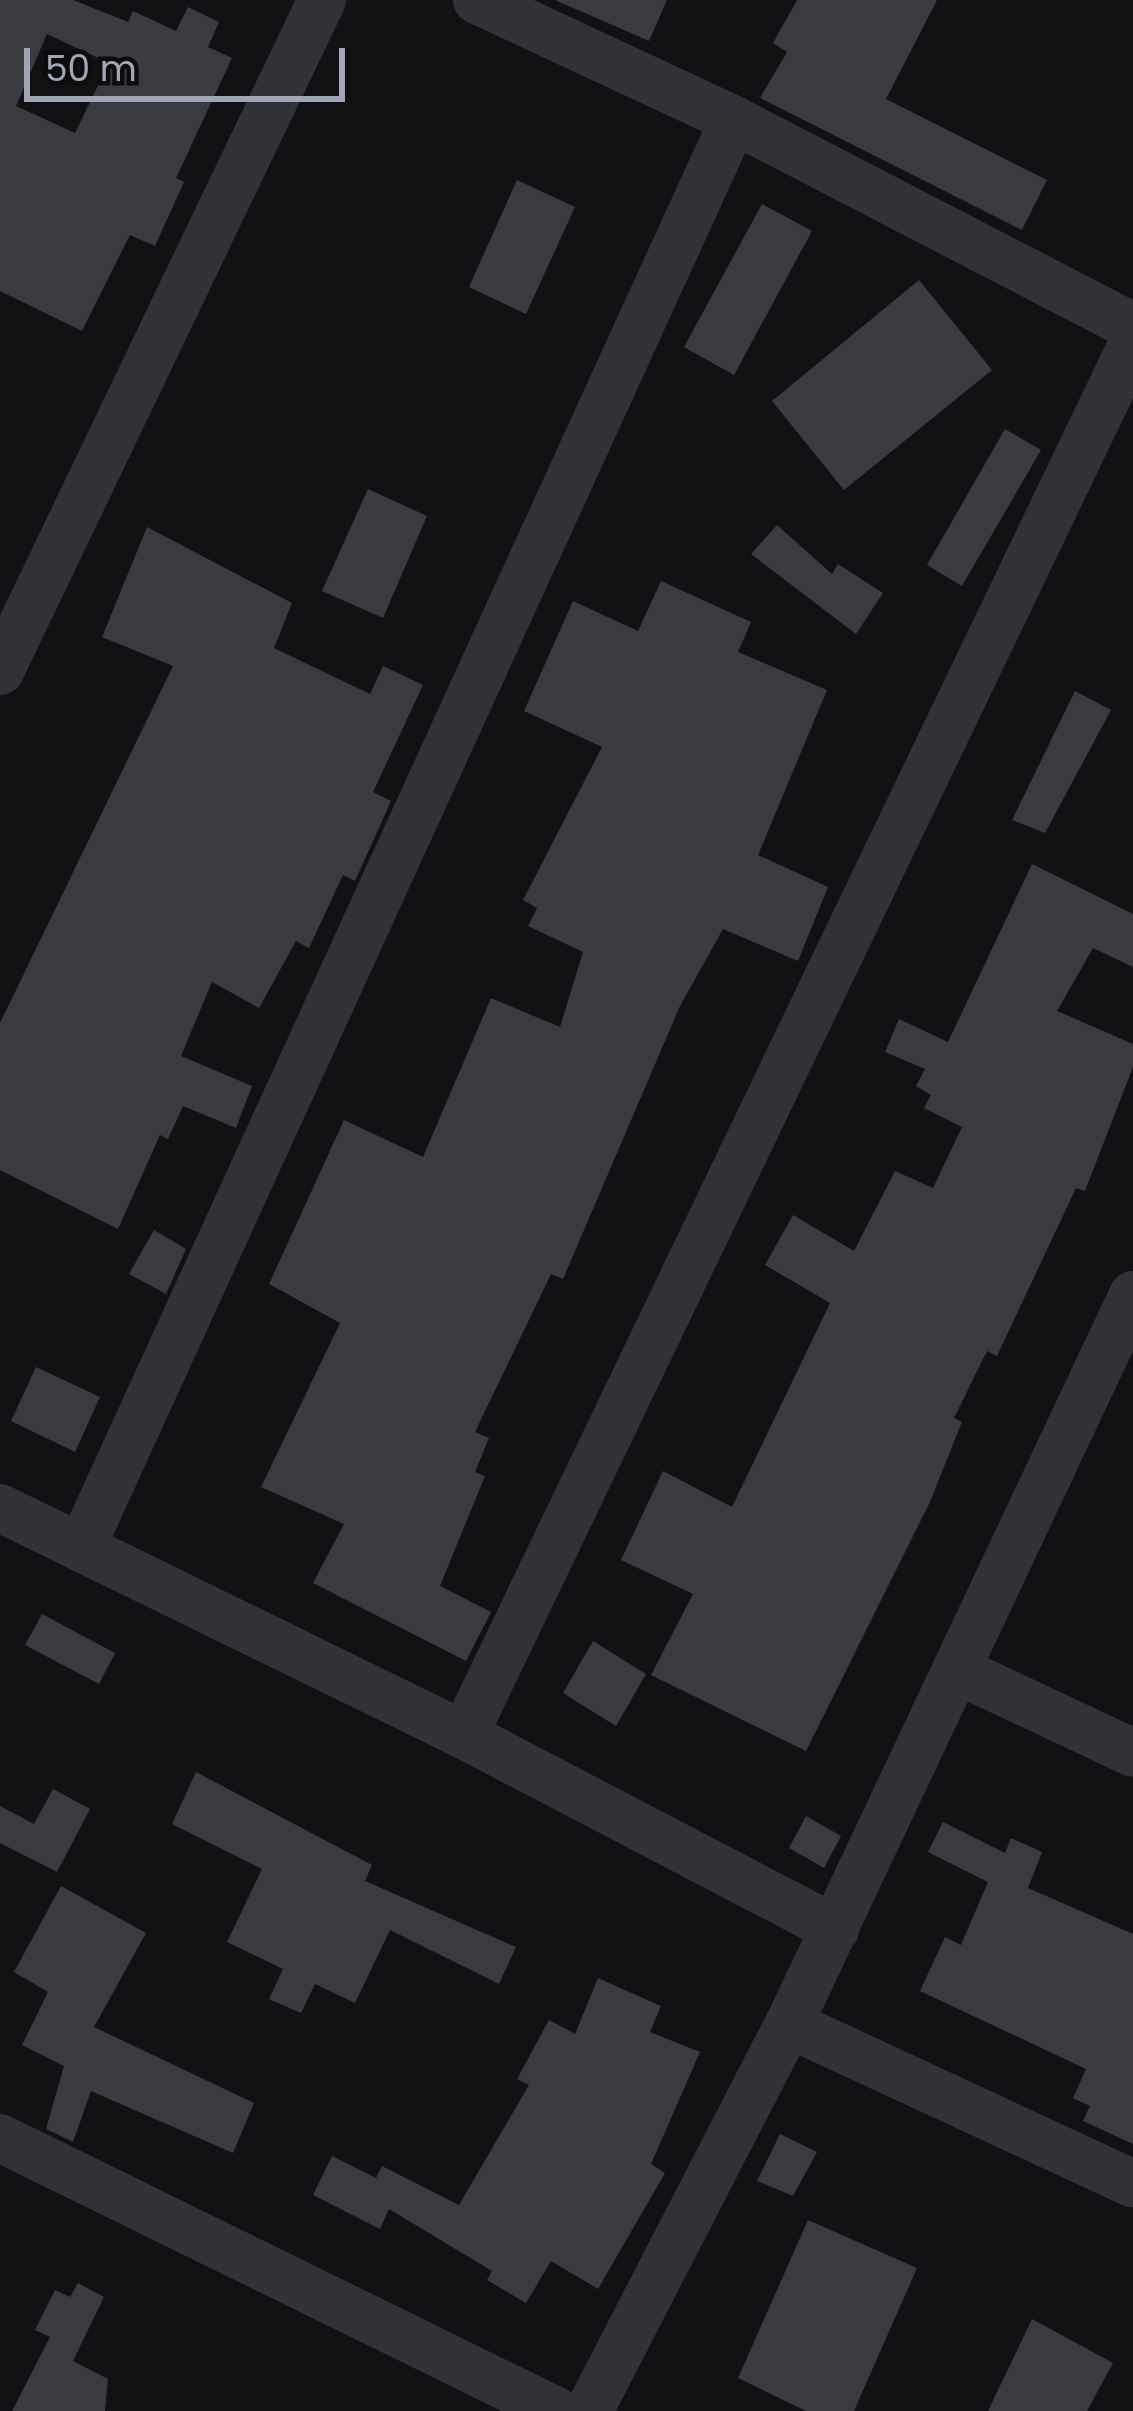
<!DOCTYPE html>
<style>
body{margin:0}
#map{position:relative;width:1133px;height:2411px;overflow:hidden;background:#111113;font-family:Poppins,sans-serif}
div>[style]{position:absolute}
.building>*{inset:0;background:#3a3b41}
.minor>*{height:48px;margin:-24px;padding:0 24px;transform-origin:24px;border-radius:24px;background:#313238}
span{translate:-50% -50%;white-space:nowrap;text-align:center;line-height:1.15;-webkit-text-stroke:10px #0c0c0e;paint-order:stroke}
.scale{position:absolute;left:24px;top:48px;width:321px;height:54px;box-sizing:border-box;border:6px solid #a1a5b5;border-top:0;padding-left:15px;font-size:36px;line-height:42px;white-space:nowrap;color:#a1a5b5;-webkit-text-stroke:9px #0c0c0e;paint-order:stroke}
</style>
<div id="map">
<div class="building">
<div style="clip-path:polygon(evenodd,0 0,73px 0,128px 22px,133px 11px,176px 31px,188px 7px,219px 22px,208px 47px,232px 58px,176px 178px,184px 182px,155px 246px,130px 235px,82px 331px,0 291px,0 0,47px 34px,109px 63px,75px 133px,16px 106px,47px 34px)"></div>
<div style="clip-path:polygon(555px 0,667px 0,649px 41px)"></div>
<div style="clip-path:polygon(797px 0,937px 0,886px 99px,1047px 180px,1022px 230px,760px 98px,787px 52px,773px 43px)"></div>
<div style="clip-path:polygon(517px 180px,575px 207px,526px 314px,469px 287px)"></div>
<div style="clip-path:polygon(762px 204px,812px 231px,734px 375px,684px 347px)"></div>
<div style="clip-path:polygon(919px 280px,992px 370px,844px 490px,772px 401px)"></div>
<div style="clip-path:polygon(1005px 429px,1041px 450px,962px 586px,927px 565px)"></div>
<div style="clip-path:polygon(368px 489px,427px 516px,383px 618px,322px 591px)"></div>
<div style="clip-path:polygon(777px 525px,832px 574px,838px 564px,883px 593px,856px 634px,751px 554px)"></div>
<div style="clip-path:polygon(147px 527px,292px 603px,274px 648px,370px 694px,383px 666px,423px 685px,373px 792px,391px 801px,355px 881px,343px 875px,309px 948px,296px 941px,259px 1008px,212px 982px,181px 1056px,252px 1086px,236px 1128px,183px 1106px,168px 1139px,160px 1135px,118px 1229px,0 1170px,0 1023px,173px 666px,102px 637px)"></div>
<div style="clip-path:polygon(661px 581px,751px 622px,738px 652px,827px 690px,758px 855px,828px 887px,798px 961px,723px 929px,680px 1006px,563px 1279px,551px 1274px,475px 1432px,489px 1438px,475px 1472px,485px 1476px,440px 1586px,491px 1612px,466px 1661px,313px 1583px,344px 1524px,261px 1487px,340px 1323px,269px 1284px,344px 1120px,423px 1157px,491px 998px,560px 1027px,583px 952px,528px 926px,537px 908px,523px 900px,602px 747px,524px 711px,573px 601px,638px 631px)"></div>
<div style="clip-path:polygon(1075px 691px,1111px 710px,1045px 833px,1012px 820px)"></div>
<div style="clip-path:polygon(1032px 864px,1133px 914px,1133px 967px,1093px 948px,1057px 1011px,1133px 1044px,1133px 1067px,1085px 1191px,1076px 1188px,997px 1356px,987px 1351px,954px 1418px,962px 1422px,930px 1502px,806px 1751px,651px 1675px,693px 1594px,621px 1560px,663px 1471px,732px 1507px,830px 1303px,765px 1265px,793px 1215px,854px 1251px,895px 1171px,933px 1188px,962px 1127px,924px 1108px,931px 1095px,916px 1086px,925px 1069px,885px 1052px,899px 1019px,948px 1042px)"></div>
<div style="clip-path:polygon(154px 1230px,186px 1249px,166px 1294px,129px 1274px)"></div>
<div style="clip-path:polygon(36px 1367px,100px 1397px,75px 1452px,11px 1421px)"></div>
<div style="clip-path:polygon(42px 1614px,115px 1653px,99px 1684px,25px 1645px)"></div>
<div style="clip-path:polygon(593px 1641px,646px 1674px,616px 1726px,563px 1693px)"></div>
<div style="clip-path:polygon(196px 1772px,372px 1865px,365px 1881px,516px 1947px,499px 1984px,390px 1930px,355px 2003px,315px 1984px,301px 2013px,269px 1999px,283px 1969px,227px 1942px,262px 1869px,172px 1824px)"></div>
<div style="clip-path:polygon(53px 1789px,90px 1809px,57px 1872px,0 1843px,0 1806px,34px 1824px)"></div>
<div style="clip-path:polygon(806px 1816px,841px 1836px,824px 1868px,789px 1848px)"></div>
<div style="clip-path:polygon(943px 1822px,1005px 1853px,1011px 1838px,1042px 1852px,1028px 1888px,1133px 1934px,1133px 2144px,1083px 2121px,1090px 2106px,1073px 2098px,1086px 2069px,920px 1991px,945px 1937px,961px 1945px,988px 1882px,928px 1852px)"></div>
<div style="clip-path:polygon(61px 1886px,146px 1933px,94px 2027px,254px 2103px,233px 2153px,91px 2091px,73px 2142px,46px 2129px,64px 2066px,22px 2045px,48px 1992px,14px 1972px)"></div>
<div style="clip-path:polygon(598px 1978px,661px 2006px,650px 2032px,700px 2052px,651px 2164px,665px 2173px,598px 2289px,551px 2261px,526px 2303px,487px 2280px,492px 2271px,389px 2209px,380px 2229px,313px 2195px,332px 2156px,376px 2178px,382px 2166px,459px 2205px,529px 2085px,517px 2079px,549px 2020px,575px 2034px)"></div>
<div style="clip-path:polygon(780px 2134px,817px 2152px,793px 2196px,757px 2181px)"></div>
<div style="clip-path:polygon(808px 2220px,917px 2268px,854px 2411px,806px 2411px,738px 2378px)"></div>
<div style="clip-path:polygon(78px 2283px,104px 2297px,73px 2361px,108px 2379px,105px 2411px,12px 2411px,50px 2337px,35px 2330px,55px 2290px,70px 2297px)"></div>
<div style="clip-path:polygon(1032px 2319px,1113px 2363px,1087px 2411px,988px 2411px)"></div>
</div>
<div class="minor">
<div style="left:477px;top:0;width:284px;rotate:25deg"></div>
<div style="left:734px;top:120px;width:449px;rotate:27.4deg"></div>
<div style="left:0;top:671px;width:744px;rotate:-64.36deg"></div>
<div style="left:0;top:1508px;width:517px;rotate:26.07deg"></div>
<div style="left:464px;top:1735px;width:419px;rotate:27.6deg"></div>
<div style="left:81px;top:1548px;width:1570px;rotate:-65.43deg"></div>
<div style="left:959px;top:1671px;width:192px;rotate:25.2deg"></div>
<div style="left:464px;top:1735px;width:1544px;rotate:-64.33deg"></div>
<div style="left:789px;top:2024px;width:379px;rotate:24.9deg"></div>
<div style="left:0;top:2138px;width:619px;rotate:26.15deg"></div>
<div style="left:589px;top:2411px;width:436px;rotate:-62.7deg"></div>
<div style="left:789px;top:2024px;width:806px;rotate:-64.74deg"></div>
</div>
<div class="scale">50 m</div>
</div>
